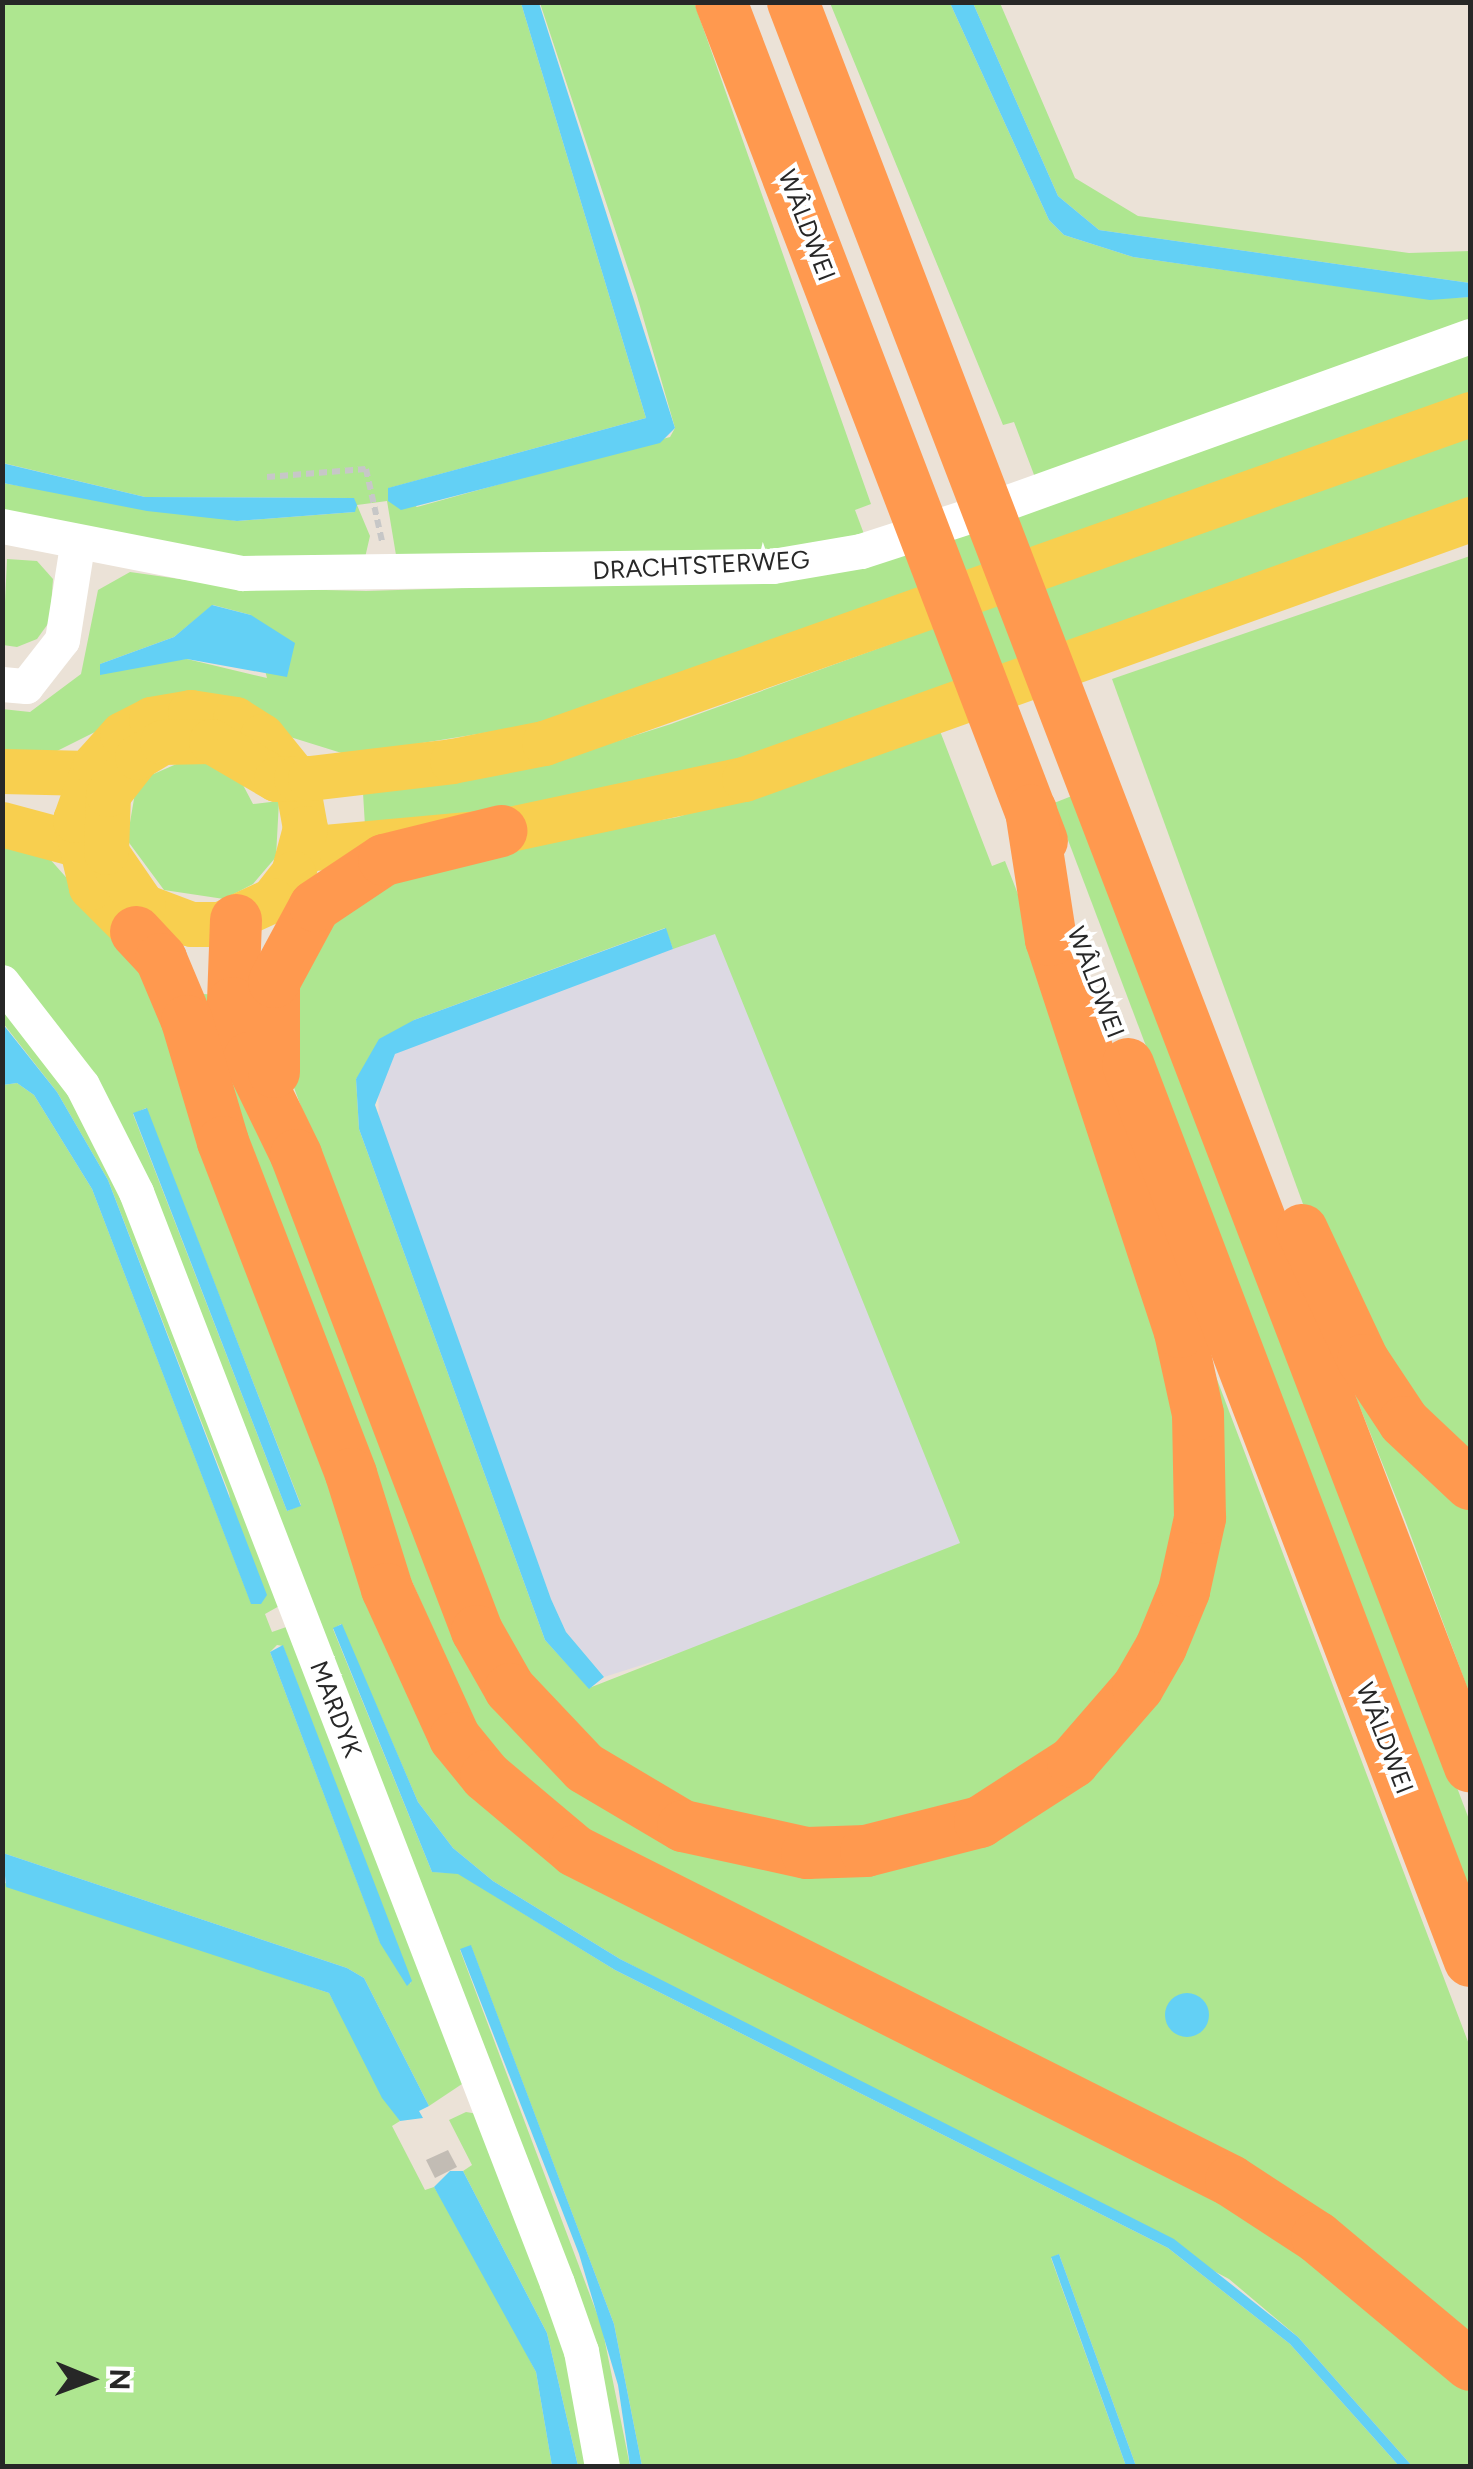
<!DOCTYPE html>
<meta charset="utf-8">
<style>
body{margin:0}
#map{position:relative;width:1473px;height:2469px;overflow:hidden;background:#ebe2d7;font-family:Figtree,sans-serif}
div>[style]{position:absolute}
.industrial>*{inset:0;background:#dcd9e3}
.green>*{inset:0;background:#aee690}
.water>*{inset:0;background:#63d0f5}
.round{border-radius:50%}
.building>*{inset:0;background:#c2bcb4}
.path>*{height:6px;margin-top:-3px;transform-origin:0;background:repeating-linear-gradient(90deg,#c7c7c7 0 8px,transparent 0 13px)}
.minor>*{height:35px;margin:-17.5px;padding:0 17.5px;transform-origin:17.5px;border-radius:17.5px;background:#fff}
.major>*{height:45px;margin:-22.5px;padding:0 22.5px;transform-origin:22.5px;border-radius:22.5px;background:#f8cf4f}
.highway>*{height:52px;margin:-26px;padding:0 26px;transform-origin:26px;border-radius:26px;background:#ff994f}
span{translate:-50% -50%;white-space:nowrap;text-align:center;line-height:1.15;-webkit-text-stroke:8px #fff;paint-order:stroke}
.street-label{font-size:25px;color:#272727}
.frame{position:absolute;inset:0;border:5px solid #272727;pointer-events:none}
.north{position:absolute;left:40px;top:2329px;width:100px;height:100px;-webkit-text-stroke:8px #fff;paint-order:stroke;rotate:91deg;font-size:28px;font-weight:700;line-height:40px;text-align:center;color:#272727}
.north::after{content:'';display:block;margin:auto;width:35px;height:45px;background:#272727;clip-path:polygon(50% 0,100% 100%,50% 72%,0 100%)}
</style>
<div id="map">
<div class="industrial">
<div style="clip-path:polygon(715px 933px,961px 1543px,718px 1641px,604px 1677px,566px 1632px,551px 1599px,379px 1126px,378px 1083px,395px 1054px,419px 1039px)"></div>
</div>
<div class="green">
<div style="clip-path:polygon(694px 2px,871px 504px,855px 510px,864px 534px,771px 550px,397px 561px,387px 501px,357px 505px,370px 536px,364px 562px,247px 562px,3px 511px,2px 483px,237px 521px,355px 512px,354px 498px,145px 497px,3px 463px,3px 3px,521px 3px,646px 418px,389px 488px,417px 507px,670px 437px,675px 428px,637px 296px,540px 3px)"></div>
<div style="clip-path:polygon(830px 3px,950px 3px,1049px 220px,1064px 235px,1133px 257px,1429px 299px,1470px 297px,1470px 323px,1036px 480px,1014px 422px,1003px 425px)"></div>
<div style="clip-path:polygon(973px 3px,1000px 3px,1075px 178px,1138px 216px,1409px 253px,1470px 251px,1470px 283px,1099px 230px,1058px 196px)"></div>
<div style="clip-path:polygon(evenodd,1470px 351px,1470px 393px,539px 724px,348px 755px,287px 736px,105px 727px,57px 751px,3px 755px,2px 709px,30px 712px,81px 674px,98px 590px,130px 572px,243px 588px,366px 591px,775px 578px,1470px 351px,213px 605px,251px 615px,267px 678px,187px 659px,100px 664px,174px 637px,213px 605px)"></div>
<div style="clip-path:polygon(1470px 433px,1470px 498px,720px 769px,580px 801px,365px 826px,363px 793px,576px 754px,671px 724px)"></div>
<div style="clip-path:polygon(1470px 556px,1470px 1470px,1428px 1431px,1303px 1204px,1112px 679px)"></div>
<div style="clip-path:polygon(7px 559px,37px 561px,53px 579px,50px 621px,37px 639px,17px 647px,3px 645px)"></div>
<div style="clip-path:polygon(evenodd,940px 731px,992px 866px,1005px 861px,1067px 1020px,1190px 1452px,1148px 1642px,1018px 1784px,864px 1836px,748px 1827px,639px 1784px,504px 1655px,283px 1058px,302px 944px,414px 864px,678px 817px,940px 731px,665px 928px,673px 949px,715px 934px,960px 1543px,589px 1688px,545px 1640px,359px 1129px,356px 1079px,414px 1020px,665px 928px)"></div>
<div style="clip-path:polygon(181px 762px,209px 764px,243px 785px,253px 804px,279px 801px,276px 857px,253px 884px,224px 899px,164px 890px,127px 840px,135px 793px,149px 776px)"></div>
<div style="clip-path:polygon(1082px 792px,1470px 1822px,1470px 1902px,1054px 803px)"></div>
<div style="clip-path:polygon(evenodd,2px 841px,48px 857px,138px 958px,480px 1782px,1224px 2192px,1470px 2383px,1470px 2466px,1412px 2466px,1298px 2337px,1229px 2279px,620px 1959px,493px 1881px,453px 1848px,418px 1802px,341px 1624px,333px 1629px,432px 1872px,458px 1873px,615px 1970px,1168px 2248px,1290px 2344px,1399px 2466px,1136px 2466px,1059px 2254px,1051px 2258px,1126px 2466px,642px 2466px,614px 2324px,471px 1946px,460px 1950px,602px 2327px,630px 2466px,610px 2466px,145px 1188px,3px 962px,2px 841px,146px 1108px,301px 1505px,287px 1511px,133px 1114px,146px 1108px)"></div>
<div style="clip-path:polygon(203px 994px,222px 995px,451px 1605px,673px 1833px,968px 1840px,1176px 1644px,1196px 1324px,1470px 2047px,1470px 2353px,1437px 2322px,548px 1812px,471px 1719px,408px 1572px,228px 1105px)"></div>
<div style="clip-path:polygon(evenodd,2px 995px,98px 1125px,281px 1605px,265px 1614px,272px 1632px,292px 1625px,465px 2082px,429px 2106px,364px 1978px,347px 1968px,3px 1853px,3px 1085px,17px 1083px,34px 1095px,92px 1189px,251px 1603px,229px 1493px,108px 1180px,57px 1092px,3px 1023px,2px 995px,277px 1645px,283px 1646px,411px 1984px,380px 1942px,270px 1652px,277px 1645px)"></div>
<div style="clip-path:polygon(1343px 1365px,1470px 1500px,1470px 1695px,1405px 1520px)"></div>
<div style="clip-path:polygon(2px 1882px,329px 1993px,400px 2121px,392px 2126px,425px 2190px,434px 2187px,479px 2261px,536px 2372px,552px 2466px,3px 2466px)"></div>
<div style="clip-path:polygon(466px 2112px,484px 2115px,550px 2285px,594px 2466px,578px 2466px,547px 2333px,463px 2171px,472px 2165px,449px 2120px)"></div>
</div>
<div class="water">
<div style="clip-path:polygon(521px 3px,539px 3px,675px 428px,660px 443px,401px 510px,388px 501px,388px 488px,646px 418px)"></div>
<div style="clip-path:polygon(950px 3px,973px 3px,1058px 196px,1099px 230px,1470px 283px,1470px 297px,1430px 300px,1133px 257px,1064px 235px,1049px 220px)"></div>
<div style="clip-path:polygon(2px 463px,145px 497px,354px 498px,357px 505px,355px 512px,237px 521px,147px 511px,3px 483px)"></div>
<div style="clip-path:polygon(212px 605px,251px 615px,295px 643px,287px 677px,187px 659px,100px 675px,100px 664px,174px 637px)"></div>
<div style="clip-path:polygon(666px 928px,673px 949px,395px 1054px,375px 1105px,551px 1599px,566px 1632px,604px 1677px,589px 1689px,545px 1640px,359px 1129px,356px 1079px,379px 1039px,414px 1020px)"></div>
<div style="clip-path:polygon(2px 1023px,57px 1092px,108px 1180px,267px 1595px,261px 1604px,251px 1604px,92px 1189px,34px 1095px,17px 1083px,3px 1085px)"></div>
<div style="clip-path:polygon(147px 1108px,301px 1506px,287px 1511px,133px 1113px)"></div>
<div style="clip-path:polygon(342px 1624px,418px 1802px,453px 1848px,493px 1881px,620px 1959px,1174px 2239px,1298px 2337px,1412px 2466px,1399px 2466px,1290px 2344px,1168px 2248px,615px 1970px,458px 1874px,432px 1872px,333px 1628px)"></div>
<div style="clip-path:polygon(283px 1645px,412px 1981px,407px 1986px,380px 1943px,270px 1652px)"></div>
<div style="clip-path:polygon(3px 1853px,347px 1968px,364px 1978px,429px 2106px,419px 2111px,423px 2118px,400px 2121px,382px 2098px,329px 1993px,6px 1887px)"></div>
<div style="clip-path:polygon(471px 1945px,614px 2324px,642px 2466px,630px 2466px,618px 2385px,579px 2254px,460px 1949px)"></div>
<div class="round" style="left:1165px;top:1993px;width:44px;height:44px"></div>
<div style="clip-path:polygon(450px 2171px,463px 2171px,547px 2333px,578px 2466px,552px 2466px,536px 2372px,434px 2187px)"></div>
<div style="clip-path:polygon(1059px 2254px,1136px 2466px,1126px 2466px,1051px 2257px)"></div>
</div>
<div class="building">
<div style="clip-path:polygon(448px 2150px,457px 2167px,435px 2178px,426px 2160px)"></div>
</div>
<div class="path">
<div style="left:267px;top:477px;width:99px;rotate:-4.6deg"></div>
<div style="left:366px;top:469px;width:74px;rotate:77.5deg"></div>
</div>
<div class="minor">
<div style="left:2px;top:526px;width:245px;rotate:11.1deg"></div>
<div style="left:242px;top:573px;width:531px;rotate:-0.76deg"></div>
<div style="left:773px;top:566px;width:89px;rotate:-9.7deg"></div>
<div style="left:861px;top:551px;width:117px;rotate:-18deg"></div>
<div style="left:972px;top:515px;width:529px;rotate:-19.77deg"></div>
<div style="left:2px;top:684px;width:24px;rotate:5deg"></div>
<div style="left:26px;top:686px;width:58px;rotate:-52deg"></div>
<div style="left:62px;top:640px;width:96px;rotate:-81deg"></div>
<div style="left:2px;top:982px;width:130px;rotate:52.2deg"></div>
<div style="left:82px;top:1085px;width:120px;rotate:63.2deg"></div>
<div style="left:136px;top:1192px;width:1169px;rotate:68.9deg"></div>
<div style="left:557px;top:2283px;width:72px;rotate:70.6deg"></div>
<div style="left:581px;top:2351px;width:117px;rotate:79.7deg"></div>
</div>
<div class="major">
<div style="left:2px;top:771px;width:87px;rotate:1.3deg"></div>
<div style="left:2px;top:824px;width:104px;rotate:15.1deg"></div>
<div style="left:303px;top:849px;width:199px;rotate:-5.2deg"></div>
<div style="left:501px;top:831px;width:249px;rotate:-12.1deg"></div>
<div style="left:744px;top:779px;width:771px;rotate:-19.7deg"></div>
<div style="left:136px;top:932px;width:64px;rotate:-135deg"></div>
<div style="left:91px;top:887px;width:69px;rotate:-103.4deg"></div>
<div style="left:75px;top:820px;width:59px;rotate:-70.3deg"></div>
<div style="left:95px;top:764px;width:40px;rotate:-48deg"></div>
<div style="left:122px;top:734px;width:33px;rotate:-27deg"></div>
<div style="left:151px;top:719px;width:40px;rotate:-10deg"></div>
<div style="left:190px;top:712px;width:46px;rotate:8.8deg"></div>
<div style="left:235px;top:719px;width:32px;rotate:32deg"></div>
<div style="left:262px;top:736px;width:54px;rotate:51deg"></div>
<div style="left:296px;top:778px;width:51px;rotate:79.8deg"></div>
<div style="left:305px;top:828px;width:47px;rotate:104.9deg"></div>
<div style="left:293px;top:873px;width:34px;rotate:128deg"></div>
<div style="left:272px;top:900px;width:57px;rotate:155.2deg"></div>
<div style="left:220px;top:924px;width:29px;rotate:180deg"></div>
<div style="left:191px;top:924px;width:51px;rotate:-159.4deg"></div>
<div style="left:143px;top:906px;width:65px;rotate:-124.4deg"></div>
<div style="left:106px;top:852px;width:58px;rotate:-88deg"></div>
<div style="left:108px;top:794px;width:47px;rotate:-51.9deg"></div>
<div style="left:137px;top:757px;width:29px;rotate:-31deg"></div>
<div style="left:162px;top:742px;width:49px;rotate:-1.2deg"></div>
<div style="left:211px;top:741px;width:75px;rotate:30.3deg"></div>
<div style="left:276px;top:779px;width:20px;rotate:-3deg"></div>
<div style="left:296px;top:778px;width:14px"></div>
<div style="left:310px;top:778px;width:143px;rotate:-6.8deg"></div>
<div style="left:452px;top:761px;width:94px;rotate:-11.1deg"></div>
<div style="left:544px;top:743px;width:983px;rotate:-19.56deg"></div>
</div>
<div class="highway">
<div style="left:721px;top:2px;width:898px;rotate:69.06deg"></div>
<div style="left:793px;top:2px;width:1890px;rotate:69.01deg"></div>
<div style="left:236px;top:920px;width:83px;rotate:92.1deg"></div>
<div style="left:233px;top:1003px;width:57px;rotate:73.8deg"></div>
<div style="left:249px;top:1058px;width:108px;rotate:64.1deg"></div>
<div style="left:296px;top:1155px;width:509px;rotate:69.18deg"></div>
<div style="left:477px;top:1631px;width:67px;rotate:60.4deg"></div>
<div style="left:510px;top:1689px;width:109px;rotate:46.5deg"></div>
<div style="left:585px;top:1768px;width:114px;rotate:30.6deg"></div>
<div style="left:683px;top:1826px;width:127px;rotate:12.3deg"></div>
<div style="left:807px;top:1853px;width:59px;rotate:-1.9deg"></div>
<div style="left:866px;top:1851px;width:118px;rotate:-14.3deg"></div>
<div style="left:980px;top:1822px;width:111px;rotate:-32.8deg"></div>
<div style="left:1073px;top:1762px;width:99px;rotate:-49.1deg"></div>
<div style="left:1138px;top:1687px;width:46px;rotate:-60.1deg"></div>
<div style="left:1161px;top:1647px;width:61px;rotate:-67.7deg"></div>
<div style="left:1184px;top:1591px;width:75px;rotate:-77.6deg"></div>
<div style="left:1200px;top:1518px;width:104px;rotate:-91.1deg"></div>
<div style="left:1198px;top:1414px;width:84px;rotate:-102.4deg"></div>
<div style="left:1180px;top:1332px;width:413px;rotate:-108.2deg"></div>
<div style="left:1051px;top:940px;width:131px;rotate:-98.8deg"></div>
<div style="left:136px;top:932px;width:37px;rotate:47deg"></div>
<div style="left:161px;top:959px;width:67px;rotate:67.2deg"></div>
<div style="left:187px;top:1021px;width:126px;rotate:73.4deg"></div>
<div style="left:223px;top:1142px;width:356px;rotate:68.9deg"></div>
<div style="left:351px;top:1474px;width:121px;rotate:72.6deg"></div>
<div style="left:387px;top:1589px;width:164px;rotate:65.5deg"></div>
<div style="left:455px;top:1738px;width:49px;rotate:50.8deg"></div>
<div style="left:486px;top:1776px;width:116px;rotate:40.1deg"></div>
<div style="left:575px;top:1851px;width:734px;rotate:26.7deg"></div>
<div style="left:1231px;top:2181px;width:103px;rotate:33.1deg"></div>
<div style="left:1317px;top:2237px;width:199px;rotate:39.9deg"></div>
<div style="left:1128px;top:1064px;width:960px;rotate:69.13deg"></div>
<div style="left:274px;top:1072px;width:90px;rotate:-90deg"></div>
<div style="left:274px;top:982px;width:86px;rotate:-61.7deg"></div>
<div style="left:315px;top:906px;width:83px;rotate:-33.7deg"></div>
<div style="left:384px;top:860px;width:121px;rotate:-13.9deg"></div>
<div style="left:1302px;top:1230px;width:144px;rotate:64.9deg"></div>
<div style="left:1363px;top:1360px;width:74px;rotate:56.5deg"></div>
<div style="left:1404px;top:1422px;width:91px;rotate:43.2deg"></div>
</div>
<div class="street-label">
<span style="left:807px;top:225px;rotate:69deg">WÂLDWEI</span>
<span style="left:701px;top:565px;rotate:-3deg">DRACHTSTERWEG</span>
<span style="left:1096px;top:982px;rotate:69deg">WÂLDWEI</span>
<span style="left:336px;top:1709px;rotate:69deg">MARDYK</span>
<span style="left:1385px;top:1738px;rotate:69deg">WÂLDWEI</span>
</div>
<div class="frame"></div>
<div class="north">N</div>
</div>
